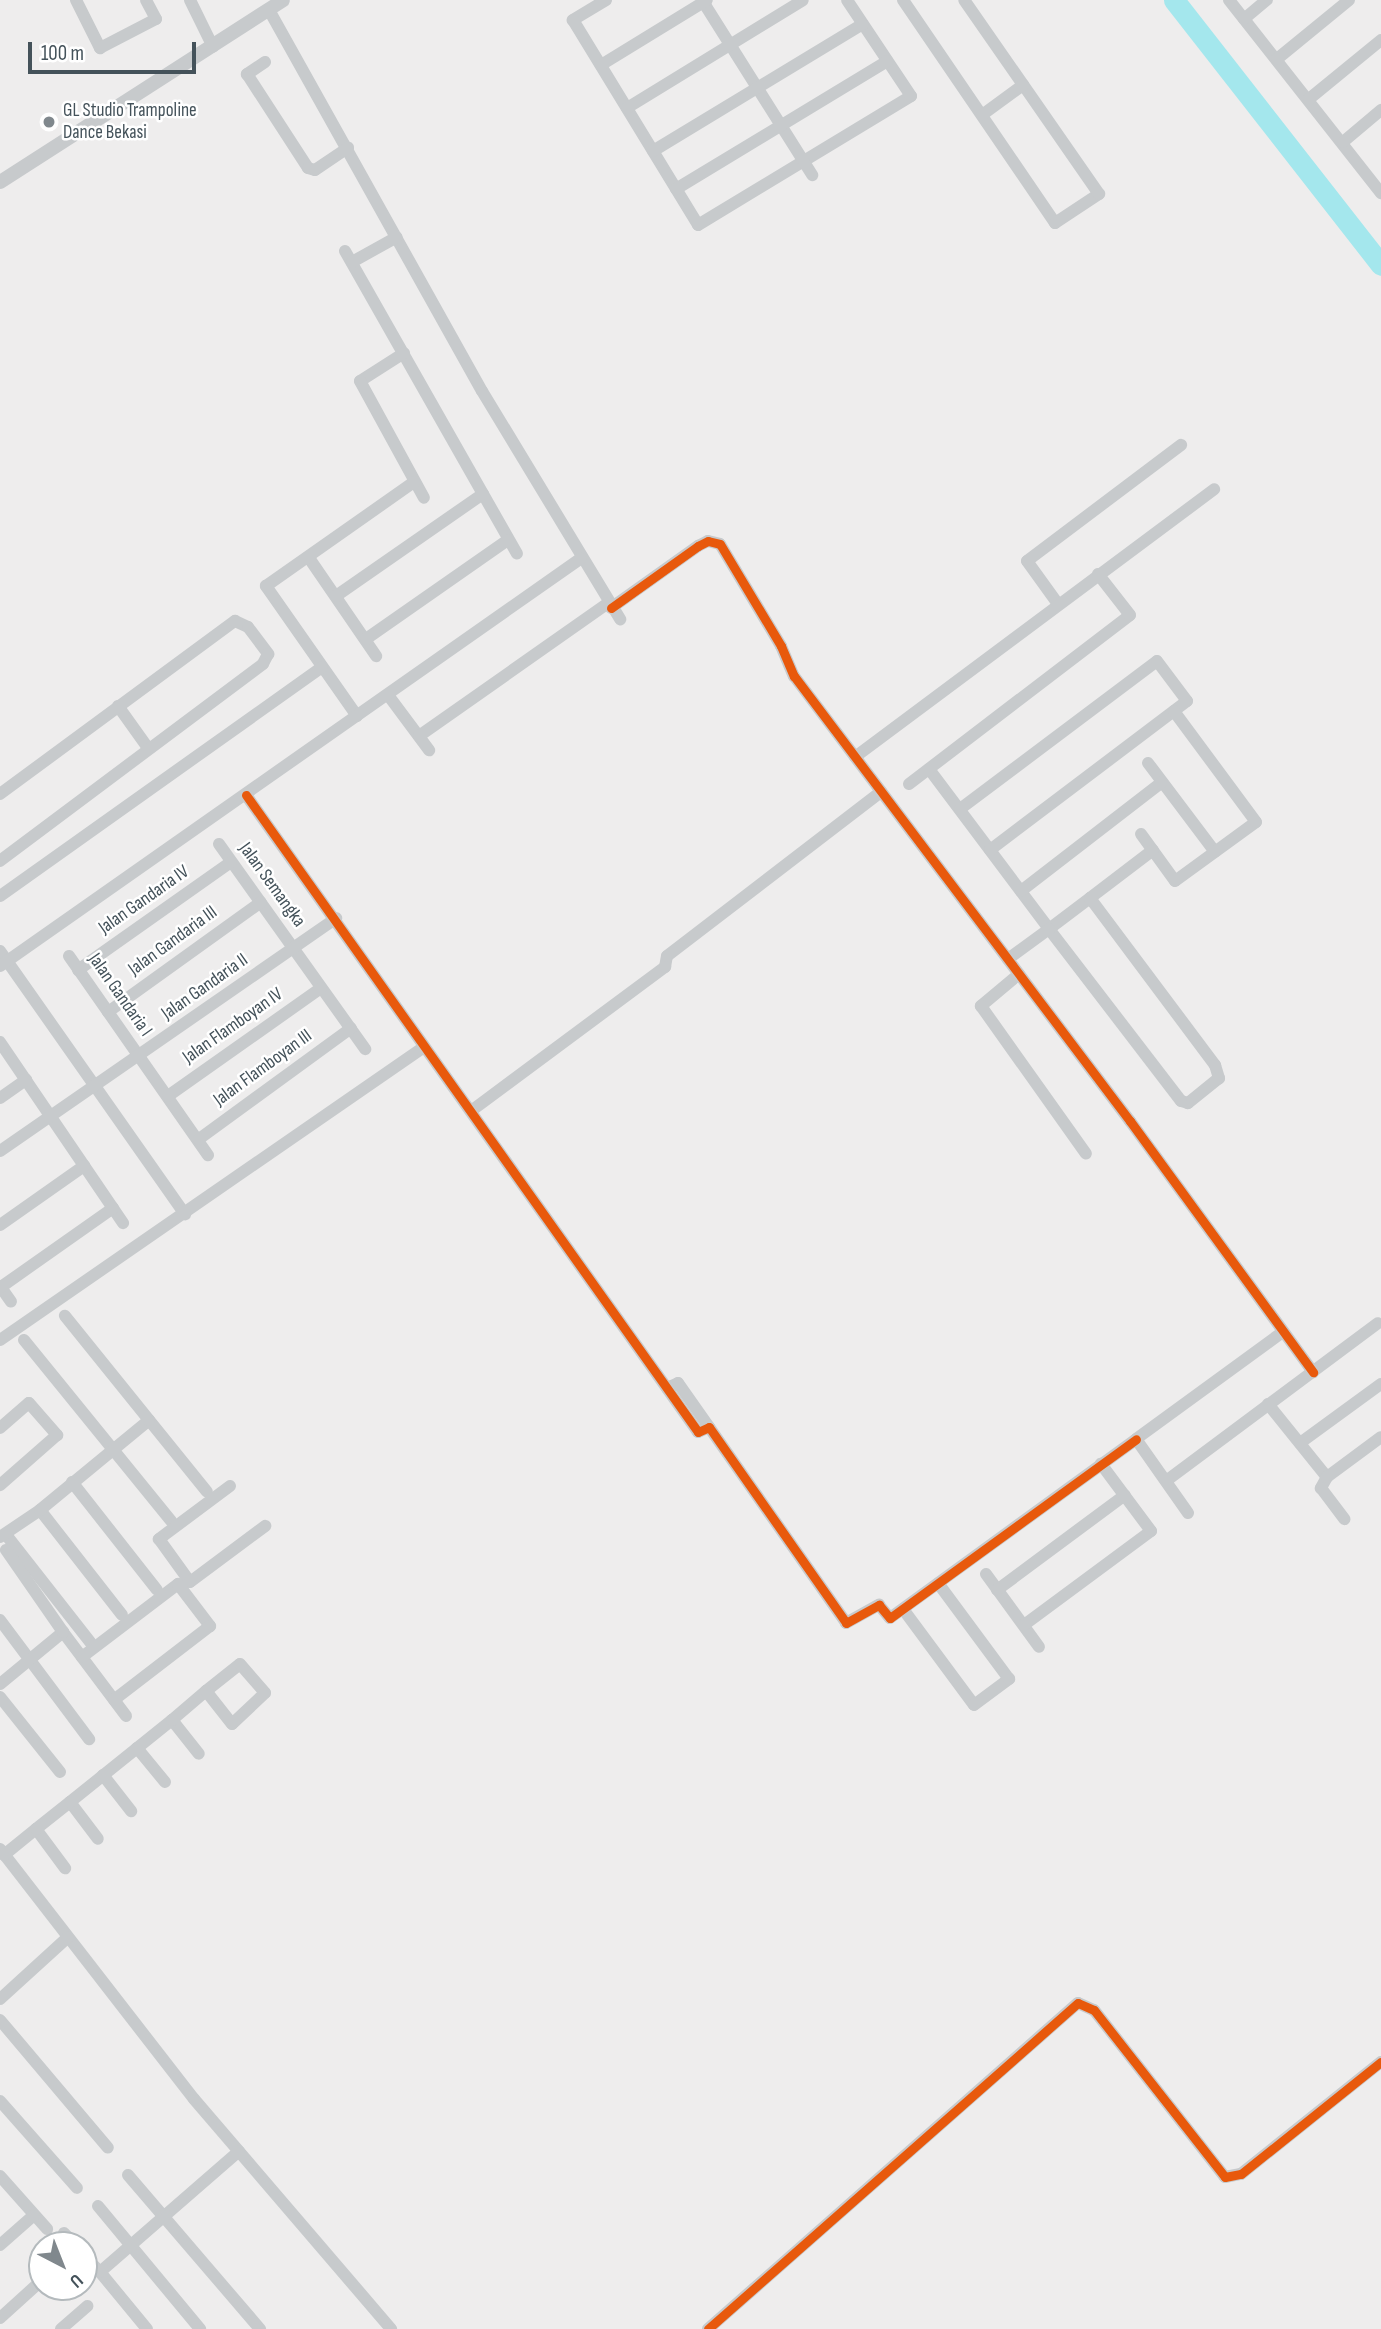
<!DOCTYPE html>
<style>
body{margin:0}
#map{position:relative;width:1381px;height:2329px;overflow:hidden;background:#eeeded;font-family:"Sofia Sans Condensed",sans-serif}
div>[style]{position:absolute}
.river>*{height:21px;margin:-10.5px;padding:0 10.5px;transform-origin:10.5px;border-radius:10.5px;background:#a4e7ed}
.minor>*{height:12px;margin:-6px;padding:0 6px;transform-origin:6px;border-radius:6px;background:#c7cacc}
.tertiary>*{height:14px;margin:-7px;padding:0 7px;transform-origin:7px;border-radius:7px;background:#c7cacc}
.cycleway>*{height:9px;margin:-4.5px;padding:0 4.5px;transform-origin:4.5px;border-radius:4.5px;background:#e8590c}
.dots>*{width:19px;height:19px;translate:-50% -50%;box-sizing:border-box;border:4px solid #fff;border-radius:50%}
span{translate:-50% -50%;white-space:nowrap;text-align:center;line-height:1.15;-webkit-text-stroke:5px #fff;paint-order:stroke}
.poi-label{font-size:19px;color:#44525a}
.left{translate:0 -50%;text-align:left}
.street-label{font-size:19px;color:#44525a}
.north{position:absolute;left:28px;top:2231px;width:70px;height:70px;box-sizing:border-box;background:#fff;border:2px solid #b4babd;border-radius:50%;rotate:138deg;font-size:19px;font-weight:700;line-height:28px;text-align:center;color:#44525a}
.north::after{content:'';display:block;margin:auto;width:24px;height:32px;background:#80888d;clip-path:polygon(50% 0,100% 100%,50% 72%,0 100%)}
.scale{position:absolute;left:28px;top:42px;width:168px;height:32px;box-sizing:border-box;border:4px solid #44525a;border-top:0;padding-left:9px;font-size:21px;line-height:24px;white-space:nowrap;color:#44525a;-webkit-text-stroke:5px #fff;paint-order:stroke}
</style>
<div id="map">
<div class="river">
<div style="left:1174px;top:0;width:336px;rotate:52deg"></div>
</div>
<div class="minor">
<div style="left:76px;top:0;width:54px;rotate:63.4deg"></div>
<div style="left:100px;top:48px;width:63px;rotate:-27.4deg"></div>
<div style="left:156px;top:19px;width:21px;rotate:-118deg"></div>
<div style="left:190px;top:0;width:52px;rotate:63.9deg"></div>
<div style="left:606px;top:0;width:39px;rotate:149deg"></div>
<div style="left:573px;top:20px;width:240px;rotate:58.6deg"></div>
<div style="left:698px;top:225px;width:249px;rotate:-31.2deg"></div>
<div style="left:911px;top:96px;width:115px;rotate:-123.7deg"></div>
<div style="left:702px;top:0;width:207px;rotate:57.8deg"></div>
<div style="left:903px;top:0;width:270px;rotate:55.7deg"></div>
<div style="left:1055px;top:223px;width:53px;rotate:-33.4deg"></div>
<div style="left:1099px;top:194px;width:236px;rotate:-124.8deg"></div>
<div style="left:1229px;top:0;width:246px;rotate:51.8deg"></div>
<div style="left:269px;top:10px;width:436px;rotate:60.8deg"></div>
<div style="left:482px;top:391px;width:267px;rotate:58.8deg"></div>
<div style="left:1244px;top:19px;width:30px;rotate:-40deg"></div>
<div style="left:1277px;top:59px;width:93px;rotate:-39.3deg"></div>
<div style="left:265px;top:62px;width:22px;rotate:146deg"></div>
<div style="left:247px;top:74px;width:112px;rotate:57deg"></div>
<div style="left:308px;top:168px;width:7px;rotate:16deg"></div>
<div style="left:315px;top:170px;width:40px;rotate:-34deg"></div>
<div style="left:601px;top:65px;width:124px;rotate:-31.5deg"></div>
<div style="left:1309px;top:99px;width:93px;rotate:-39.3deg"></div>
<div style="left:627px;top:108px;width:206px;rotate:-31.5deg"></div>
<div style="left:982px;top:115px;width:51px;rotate:-36.2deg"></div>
<div style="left:1343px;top:142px;width:50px;rotate:-40.1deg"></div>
<div style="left:653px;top:151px;width:245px;rotate:-31.2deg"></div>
<div style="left:676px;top:189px;width:247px;rotate:-31.2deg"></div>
<div style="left:345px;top:251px;width:348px;rotate:60.4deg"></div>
<div style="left:352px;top:262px;width:51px;rotate:-29.1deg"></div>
<div style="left:404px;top:353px;width:52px;rotate:147.5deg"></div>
<div style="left:360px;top:381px;width:133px;rotate:61.3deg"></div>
<div style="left:309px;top:558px;width:119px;rotate:55.6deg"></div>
<div style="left:336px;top:596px;width:179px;rotate:-34.8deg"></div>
<div style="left:1058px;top:604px;width:53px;rotate:-125.8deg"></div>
<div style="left:1027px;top:561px;width:193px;rotate:-37deg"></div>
<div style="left:611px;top:608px;width:107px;rotate:-35.5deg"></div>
<div style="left:698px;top:546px;width:11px;rotate:-27deg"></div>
<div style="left:708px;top:541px;width:12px;rotate:14deg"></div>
<div style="left:720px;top:544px;width:119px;rotate:59.1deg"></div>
<div style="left:781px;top:646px;width:33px;rotate:67deg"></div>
<div style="left:794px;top:676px;width:558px;rotate:52.95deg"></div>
<div style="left:1130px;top:1121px;width:311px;rotate:53.9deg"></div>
<div style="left:366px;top:639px;width:173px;rotate:-34.9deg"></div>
<div style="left:388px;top:695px;width:69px;rotate:53.3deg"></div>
<div style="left:118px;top:706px;width:52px;rotate:54.5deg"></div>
<div style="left:357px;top:716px;width:159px;rotate:-125deg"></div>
<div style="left:266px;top:586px;width:181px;rotate:-35.1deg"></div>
<div style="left:419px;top:736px;width:231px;rotate:-35.1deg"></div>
<div style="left:855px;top:757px;width:448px;rotate:-36.7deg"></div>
<div style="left:1148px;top:763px;width:111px;rotate:53deg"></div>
<div style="left:929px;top:769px;width:200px;rotate:53.1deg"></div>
<div style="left:1049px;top:929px;width:51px;rotate:-37.1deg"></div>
<div style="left:1090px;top:898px;width:209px;rotate:53.2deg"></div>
<div style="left:1215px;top:1065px;width:14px;rotate:73deg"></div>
<div style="left:1219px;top:1078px;width:40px;rotate:141deg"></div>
<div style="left:1188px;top:1103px;width:7px;rotate:-164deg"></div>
<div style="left:1181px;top:1101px;width:217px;rotate:-127.5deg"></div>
<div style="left:1049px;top:929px;width:51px;rotate:143.8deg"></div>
<div style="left:909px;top:784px;width:278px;rotate:-37.4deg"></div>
<div style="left:1130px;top:615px;width:52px;rotate:-128deg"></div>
<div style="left:0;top:794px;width:292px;rotate:-36.4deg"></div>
<div style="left:235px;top:621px;width:14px;rotate:25deg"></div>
<div style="left:248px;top:627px;width:34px;rotate:53deg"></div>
<div style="left:268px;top:654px;width:11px;rotate:117deg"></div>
<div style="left:263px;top:664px;width:329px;rotate:143.2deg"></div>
<div style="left:246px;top:795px;width:781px;rotate:54.64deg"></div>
<div style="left:698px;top:1432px;width:12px;rotate:-24deg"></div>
<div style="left:709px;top:1427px;width:239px;rotate:55deg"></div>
<div style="left:846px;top:1623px;width:38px;rotate:-29deg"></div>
<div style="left:879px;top:1605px;width:17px;rotate:50deg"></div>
<div style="left:890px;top:1618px;width:304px;rotate:-36deg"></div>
<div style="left:960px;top:809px;width:246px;rotate:-36.9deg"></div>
<div style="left:1157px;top:661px;width:50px;rotate:53.1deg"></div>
<div style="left:1187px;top:701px;width:247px;rotate:142.9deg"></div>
<div style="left:1141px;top:834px;width:58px;rotate:54.1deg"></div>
<div style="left:1175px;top:881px;width:100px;rotate:-36.1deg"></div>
<div style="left:1256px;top:822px;width:138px;rotate:-126.5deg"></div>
<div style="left:219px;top:844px;width:252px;rotate:54.5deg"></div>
<div style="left:1021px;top:891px;width:178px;rotate:-37.7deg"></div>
<div style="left:0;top:896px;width:395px;rotate:-35.4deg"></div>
<div style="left:1090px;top:898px;width:79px;rotate:-37.3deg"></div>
<div style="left:0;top:951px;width:322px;rotate:54.9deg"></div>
<div style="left:69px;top:956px;width:243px;rotate:55.1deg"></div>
<div style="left:0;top:966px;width:709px;rotate:-35.06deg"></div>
<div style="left:78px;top:970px;width:187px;rotate:-35.2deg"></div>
<div style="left:1019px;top:974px;width:50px;rotate:139.9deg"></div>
<div style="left:981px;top:1006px;width:181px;rotate:54.6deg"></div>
<div style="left:108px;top:1012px;width:188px;rotate:-35.7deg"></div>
<div style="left:0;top:1042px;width:219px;rotate:55.8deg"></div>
<div style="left:168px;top:1096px;width:187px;rotate:-35.2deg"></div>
<div style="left:0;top:1098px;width:32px;rotate:-35deg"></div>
<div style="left:471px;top:1111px;width:242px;rotate:-36.6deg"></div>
<div style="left:665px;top:967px;width:11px;rotate:-80deg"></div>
<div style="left:667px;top:956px;width:270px;rotate:-37.5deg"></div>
<div style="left:199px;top:1139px;width:188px;rotate:-36.1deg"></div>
<div style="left:0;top:1151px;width:409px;rotate:-34.7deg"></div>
<div style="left:0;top:1225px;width:103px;rotate:-35.1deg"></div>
<div style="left:0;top:1286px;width:19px;rotate:55deg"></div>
<div style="left:1px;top:1287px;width:137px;rotate:-35.2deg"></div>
<div style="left:0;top:1340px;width:515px;rotate:-34.65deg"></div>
<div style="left:24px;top:1340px;width:233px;rotate:50.9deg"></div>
<div style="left:667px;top:1388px;width:12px;rotate:-24deg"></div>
<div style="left:678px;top:1383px;width:54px;rotate:54.8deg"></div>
<div style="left:1268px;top:1404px;width:94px;rotate:51.1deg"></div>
<div style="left:1327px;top:1477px;width:13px;rotate:119deg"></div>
<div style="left:1321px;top:1488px;width:39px;rotate:53deg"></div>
<div style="left:149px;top:1420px;width:92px;rotate:51.1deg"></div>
<div style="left:0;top:1428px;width:38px;rotate:-41deg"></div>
<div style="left:29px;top:1403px;width:43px;rotate:48.8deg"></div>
<div style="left:57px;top:1435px;width:76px;rotate:138.7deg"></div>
<div style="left:1300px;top:1443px;width:100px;rotate:-36.1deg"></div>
<div style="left:1327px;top:1477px;width:67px;rotate:-36.5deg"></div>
<div style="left:1166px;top:1481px;width:264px;rotate:-36.7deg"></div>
<div style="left:72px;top:1482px;width:137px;rotate:51.8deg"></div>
<div style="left:230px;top:1486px;width:89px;rotate:143.3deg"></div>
<div style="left:159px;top:1539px;width:53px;rotate:54.2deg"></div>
<div style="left:190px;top:1582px;width:94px;rotate:-36.7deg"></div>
<div style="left:40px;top:1510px;width:133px;rotate:52deg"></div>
<div style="left:1188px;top:1513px;width:90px;rotate:-125.1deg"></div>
<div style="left:1136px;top:1439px;width:182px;rotate:-36.1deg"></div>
<div style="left:7px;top:1536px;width:135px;rotate:51.9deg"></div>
<div style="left:0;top:1537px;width:48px;rotate:-34deg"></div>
<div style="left:40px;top:1510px;width:141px;rotate:-39.5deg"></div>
<div style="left:149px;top:1420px;width:134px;rotate:-128.9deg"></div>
<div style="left:986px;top:1574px;width:90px;rotate:54deg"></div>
<div style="left:997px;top:1590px;width:159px;rotate:-36.6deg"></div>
<div style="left:903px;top:1609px;width:119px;rotate:53.5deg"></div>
<div style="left:974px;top:1705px;width:44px;rotate:-36.6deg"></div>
<div style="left:1009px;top:1679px;width:119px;rotate:-126.5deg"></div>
<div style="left:0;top:1620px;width:149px;rotate:53.2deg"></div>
<div style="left:1024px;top:1625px;width:158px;rotate:-36.5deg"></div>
<div style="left:1151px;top:1531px;width:84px;rotate:-126.7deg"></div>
<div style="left:63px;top:1632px;width:105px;rotate:53.1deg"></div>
<div style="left:82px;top:1657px;width:121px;rotate:-37.2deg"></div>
<div style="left:178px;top:1584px;width:53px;rotate:52.7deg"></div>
<div style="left:210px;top:1626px;width:121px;rotate:142.4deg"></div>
<div style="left:0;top:1684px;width:82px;rotate:-39.5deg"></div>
<div style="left:63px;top:1632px;width:100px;rotate:-124.8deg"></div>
<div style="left:0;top:1697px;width:96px;rotate:51.3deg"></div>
<div style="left:172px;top:1720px;width:43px;rotate:51.5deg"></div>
<div style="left:137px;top:1748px;width:44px;rotate:50.5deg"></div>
<div style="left:103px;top:1775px;width:46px;rotate:52.1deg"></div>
<div style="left:70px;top:1802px;width:46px;rotate:52.9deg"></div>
<div style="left:36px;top:1829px;width:49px;rotate:53.4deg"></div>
<div style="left:0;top:1849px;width:316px;rotate:52.2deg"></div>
<div style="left:194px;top:2099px;width:303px;rotate:49.4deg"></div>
<div style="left:4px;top:1855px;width:41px;rotate:-39.1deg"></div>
<div style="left:36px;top:1829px;width:43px;rotate:-38.5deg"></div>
<div style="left:70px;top:1802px;width:131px;rotate:-38.8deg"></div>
<div style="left:172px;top:1720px;width:45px;rotate:-40.5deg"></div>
<div style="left:206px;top:1691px;width:43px;rotate:-38.5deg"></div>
<div style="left:240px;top:1664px;width:38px;rotate:49deg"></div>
<div style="left:265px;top:1693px;width:45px;rotate:136.8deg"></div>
<div style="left:232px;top:1724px;width:42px;rotate:-128.2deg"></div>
<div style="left:0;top:1999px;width:91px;rotate:-42.3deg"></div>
<div style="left:0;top:2020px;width:167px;rotate:49.8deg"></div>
<div style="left:0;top:2101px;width:116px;rotate:48.5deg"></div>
<div style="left:128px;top:2175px;width:203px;rotate:49.4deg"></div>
<div style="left:0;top:2176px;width:71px;rotate:48.4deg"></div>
<div style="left:98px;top:2206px;width:160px;rotate:50.3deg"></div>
<div style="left:64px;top:2233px;width:16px;rotate:47deg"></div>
<div style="left:0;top:2245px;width:45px;rotate:-41.4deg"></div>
<div style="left:84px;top:2255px;width:23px;rotate:47deg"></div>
<div style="left:0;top:2318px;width:57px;rotate:-42.1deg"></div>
<div style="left:61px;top:2329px;width:35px;rotate:-41deg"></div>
<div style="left:147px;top:2329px;width:74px;rotate:-129.5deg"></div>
<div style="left:100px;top:2272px;width:184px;rotate:-41deg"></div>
<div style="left:708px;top:2329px;width:493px;rotate:-41.4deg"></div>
<div style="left:1078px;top:2003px;width:17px;rotate:24deg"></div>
<div style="left:1094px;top:2010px;width:212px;rotate:51.9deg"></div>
<div style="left:1225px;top:2177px;width:16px;rotate:-11deg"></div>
<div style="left:1241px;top:2174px;width:179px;rotate:-38.7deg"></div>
</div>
<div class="tertiary">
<div style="left:0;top:182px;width:336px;rotate:-32.7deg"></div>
</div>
<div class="cycleway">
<div style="left:611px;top:608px;width:107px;rotate:-35.5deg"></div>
<div style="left:698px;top:546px;width:11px;rotate:-27deg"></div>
<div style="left:708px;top:541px;width:12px;rotate:14deg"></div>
<div style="left:720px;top:544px;width:119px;rotate:59.1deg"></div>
<div style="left:781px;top:646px;width:33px;rotate:67deg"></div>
<div style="left:794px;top:676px;width:558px;rotate:52.95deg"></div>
<div style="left:1130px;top:1121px;width:311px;rotate:53.9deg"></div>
<div style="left:246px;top:795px;width:781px;rotate:54.64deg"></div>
<div style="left:698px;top:1432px;width:12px;rotate:-24deg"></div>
<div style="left:709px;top:1427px;width:239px;rotate:55deg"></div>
<div style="left:846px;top:1623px;width:38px;rotate:-29deg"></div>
<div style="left:879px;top:1605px;width:17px;rotate:50deg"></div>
<div style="left:890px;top:1618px;width:304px;rotate:-36deg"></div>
<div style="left:708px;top:2329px;width:493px;rotate:-41.4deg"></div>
<div style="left:1078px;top:2003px;width:17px;rotate:24deg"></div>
<div style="left:1094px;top:2010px;width:212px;rotate:51.9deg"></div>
<div style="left:1225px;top:2177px;width:16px;rotate:-11deg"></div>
<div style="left:1241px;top:2174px;width:179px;rotate:-38.7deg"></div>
</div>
<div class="dots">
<div style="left:49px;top:122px;background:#80888d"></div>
</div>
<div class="poi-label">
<span class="left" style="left:63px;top:122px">GL Studio Trampoline<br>Dance Bekasi</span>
</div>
<div class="street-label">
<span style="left:272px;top:885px;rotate:54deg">Jalan Semangka</span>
<span style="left:144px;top:900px;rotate:-35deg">Jalan Gandaria IV</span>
<span style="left:173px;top:941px;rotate:-36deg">Jalan Gandaria III</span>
<span style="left:205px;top:987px;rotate:-35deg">Jalan Gandaria II</span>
<span style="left:120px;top:995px;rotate:55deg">Jalan Gandaria I</span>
<span style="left:233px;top:1026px;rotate:-35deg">Jalan Flamboyan IV</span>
<span style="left:263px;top:1068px;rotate:-36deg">Jalan Flamboyan III</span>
</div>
<div class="north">U</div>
<div class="scale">100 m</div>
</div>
